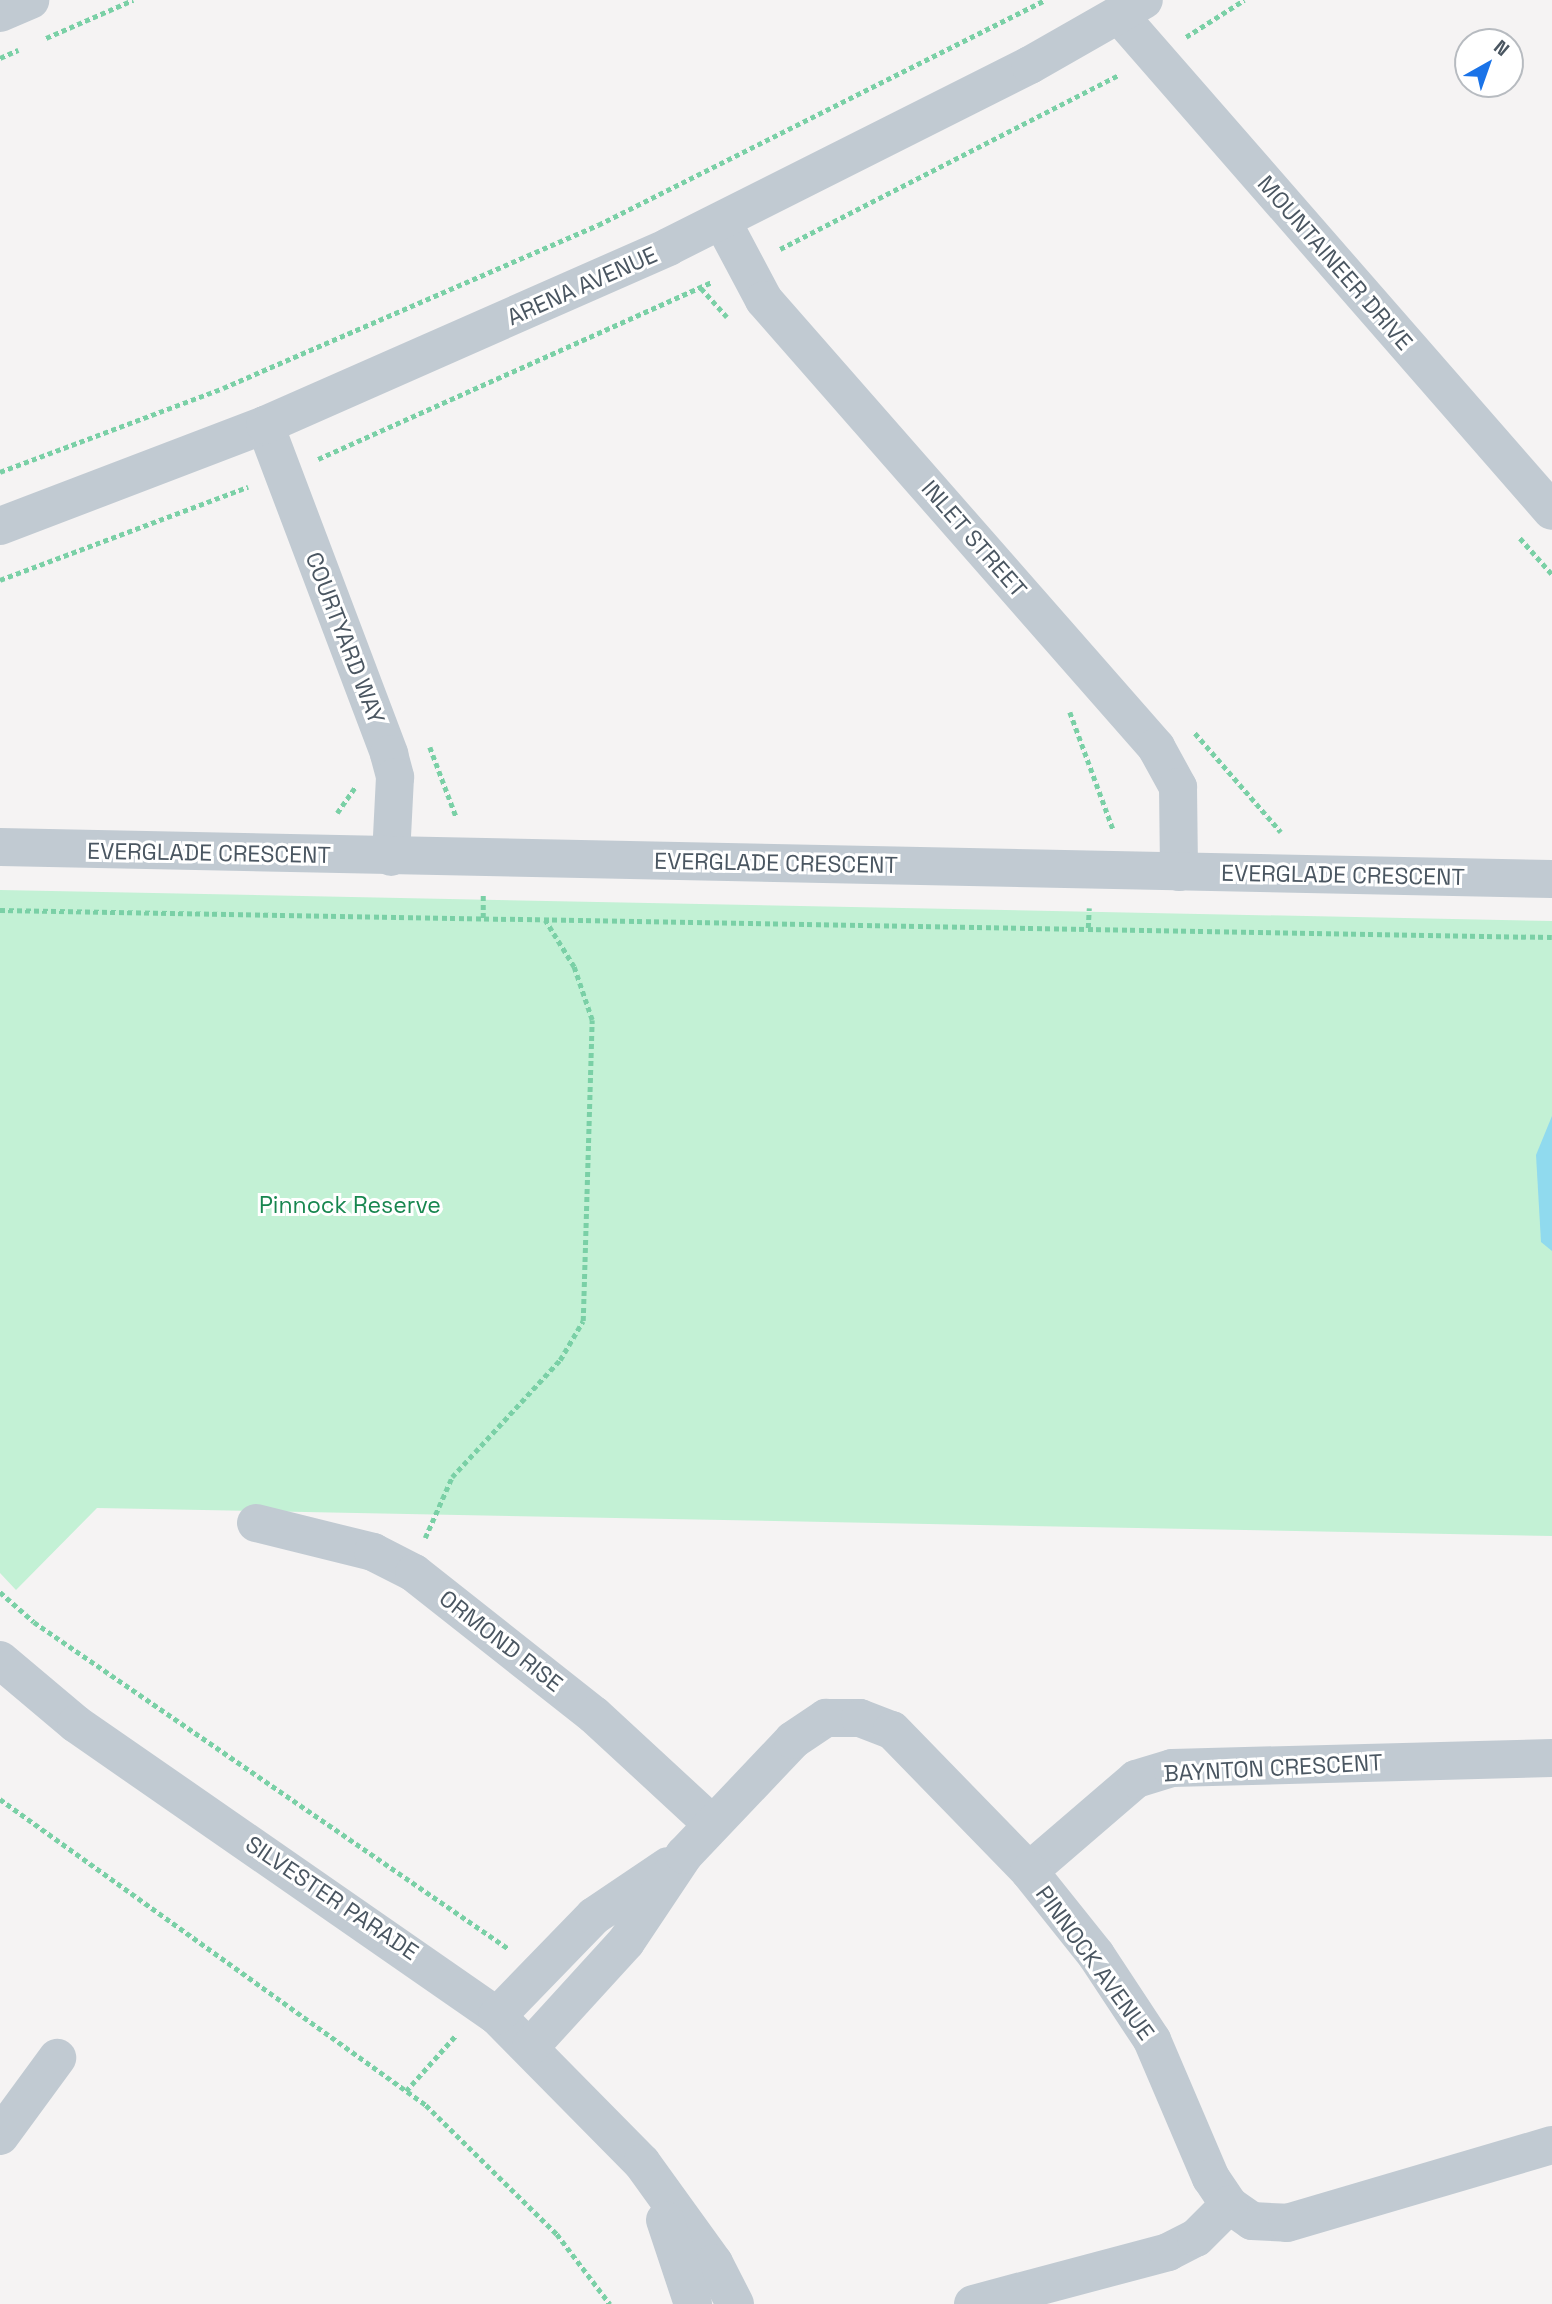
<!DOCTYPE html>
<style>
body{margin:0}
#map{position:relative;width:1552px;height:2304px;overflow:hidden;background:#f5f3f3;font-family:"Space Grotesk",sans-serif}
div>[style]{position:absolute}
.green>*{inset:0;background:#c3f1d5}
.water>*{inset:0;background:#90daee}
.path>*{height:4.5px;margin-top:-2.25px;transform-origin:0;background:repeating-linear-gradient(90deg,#7ad0a6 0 5px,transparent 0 8.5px)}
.minor>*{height:38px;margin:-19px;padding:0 19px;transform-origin:19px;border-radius:19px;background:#c1cad2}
span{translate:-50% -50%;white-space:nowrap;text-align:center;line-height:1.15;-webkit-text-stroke:6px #fff;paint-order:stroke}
.street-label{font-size:23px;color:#4a5661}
.park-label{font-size:23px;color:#17864f}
.north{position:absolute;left:1454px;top:28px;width:70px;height:70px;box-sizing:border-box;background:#fff;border:2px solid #b7bbc0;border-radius:50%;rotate:40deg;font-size:19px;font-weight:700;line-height:28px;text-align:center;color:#4a5661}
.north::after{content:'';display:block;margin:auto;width:24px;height:32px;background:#1a73e8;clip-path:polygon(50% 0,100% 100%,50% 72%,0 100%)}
</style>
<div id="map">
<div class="green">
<div style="clip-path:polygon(0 890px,1552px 921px,1552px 1536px,97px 1508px,16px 1590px,0 1573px)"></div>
</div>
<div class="water">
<div style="clip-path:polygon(1552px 1116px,1552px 1251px,1541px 1242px,1536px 1155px)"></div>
</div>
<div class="path">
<div style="left:1186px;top:37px;width:69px;rotate:-32.5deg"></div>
<div style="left:46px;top:38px;width:95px;rotate:-23.6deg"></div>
<div style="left:0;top:58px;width:20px;rotate:-24deg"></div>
<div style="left:780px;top:249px;width:382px;rotate:-27.2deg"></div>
<div style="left:701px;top:288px;width:39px;rotate:48deg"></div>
<div style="left:318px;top:459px;width:432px;rotate:-24.2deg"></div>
<div style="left:0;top:472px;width:238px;rotate:-20.6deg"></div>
<div style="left:223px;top:388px;width:409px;rotate:-23.5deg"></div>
<div style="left:598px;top:225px;width:500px;rotate:-26.72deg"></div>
<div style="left:1520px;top:538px;width:48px;rotate:48.4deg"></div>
<div style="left:0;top:580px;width:265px;rotate:-20.6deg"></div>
<div style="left:1070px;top:712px;width:125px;rotate:69.8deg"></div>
<div style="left:1195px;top:733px;width:131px;rotate:49deg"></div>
<div style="left:430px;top:747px;width:74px;rotate:69.4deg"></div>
<div style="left:337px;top:813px;width:33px;rotate:-55deg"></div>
<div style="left:0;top:910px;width:1552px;rotate:1deg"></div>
<div style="left:483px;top:918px;width:24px;rotate:-90deg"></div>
<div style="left:1088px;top:928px;width:20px;rotate:-87deg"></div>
<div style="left:425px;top:1538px;width:67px;rotate:-66.1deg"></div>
<div style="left:452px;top:1477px;width:159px;rotate:-47.3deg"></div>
<div style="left:560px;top:1360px;width:45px;rotate:-59.5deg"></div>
<div style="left:583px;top:1321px;width:301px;rotate:-88.3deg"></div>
<div style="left:592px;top:1020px;width:56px;rotate:-108.8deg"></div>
<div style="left:574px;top:967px;width:55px;rotate:-121.7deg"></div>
<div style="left:0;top:1592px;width:45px;rotate:41.4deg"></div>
<div style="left:34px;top:1622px;width:577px;rotate:34.54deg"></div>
<div style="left:0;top:1799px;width:525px;rotate:35.69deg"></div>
<div style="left:426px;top:2105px;width:184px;rotate:44.6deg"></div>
<div style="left:557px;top:2234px;width:88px;rotate:52.9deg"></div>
<div style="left:406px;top:2091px;width:76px;rotate:-48.2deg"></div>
</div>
<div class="minor">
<div style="left:0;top:13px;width:33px;rotate:-23deg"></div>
<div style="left:1119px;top:15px;width:658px;rotate:48.88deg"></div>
<div style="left:722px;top:221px;width:89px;rotate:62deg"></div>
<div style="left:764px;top:300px;width:595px;rotate:48.75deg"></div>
<div style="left:1156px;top:747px;width:46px;rotate:61.2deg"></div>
<div style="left:1178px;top:787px;width:85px;rotate:89.3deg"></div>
<div style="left:265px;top:425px;width:352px;rotate:69.3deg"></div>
<div style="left:389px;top:754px;width:24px;rotate:75deg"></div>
<div style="left:395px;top:777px;width:80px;rotate:92.9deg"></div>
<div style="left:0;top:526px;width:284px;rotate:-20.9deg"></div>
<div style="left:265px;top:425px;width:441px;rotate:-23.8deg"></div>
<div style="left:668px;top:247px;width:405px;rotate:-26.7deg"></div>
<div style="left:1030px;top:65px;width:131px;rotate:-29.7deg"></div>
<div style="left:0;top:847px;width:1552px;rotate:1.18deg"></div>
<div style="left:256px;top:1523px;width:121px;rotate:13.9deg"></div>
<div style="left:373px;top:1552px;width:46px;rotate:27.1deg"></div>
<div style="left:414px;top:1573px;width:229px;rotate:38.3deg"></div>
<div style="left:594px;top:1715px;width:161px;rotate:42.7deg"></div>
<div style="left:0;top:1660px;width:99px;rotate:40.1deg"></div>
<div style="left:76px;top:1724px;width:512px;rotate:34.74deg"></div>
<div style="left:497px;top:2016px;width:206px;rotate:45.4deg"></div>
<div style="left:642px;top:2163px;width:123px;rotate:54.2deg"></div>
<div style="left:714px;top:2263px;width:46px;rotate:62.9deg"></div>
<div style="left:1029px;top:1871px;width:141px;rotate:-40.7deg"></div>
<div style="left:1136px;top:1779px;width:38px;rotate:-17deg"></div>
<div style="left:1172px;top:1768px;width:380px;rotate:-1.5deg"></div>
<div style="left:497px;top:2016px;width:139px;rotate:-45.9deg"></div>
<div style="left:594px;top:1916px;width:89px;rotate:-34deg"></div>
<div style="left:531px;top:2046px;width:141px;rotate:-47.6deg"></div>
<div style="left:626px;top:1942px;width:105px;rotate:-56.3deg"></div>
<div style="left:684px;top:1855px;width:158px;rotate:-46.5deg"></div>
<div style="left:793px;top:1740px;width:40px;rotate:-34deg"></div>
<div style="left:826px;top:1718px;width:34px"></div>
<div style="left:860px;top:1718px;width:34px;rotate:21deg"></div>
<div style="left:892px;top:1730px;width:197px;rotate:45.8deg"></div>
<div style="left:1029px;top:1871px;width:107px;rotate:51.4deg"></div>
<div style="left:1096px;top:1955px;width:102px;rotate:56.6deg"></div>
<div style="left:1152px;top:2040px;width:150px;rotate:66.9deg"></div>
<div style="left:1211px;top:2178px;width:32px;rotate:56deg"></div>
<div style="left:1229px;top:2205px;width:28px;rotate:35deg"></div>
<div style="left:1252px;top:2221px;width:35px;rotate:3deg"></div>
<div style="left:1287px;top:2223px;width:276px;rotate:-16.4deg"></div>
<div style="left:0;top:2136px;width:97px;rotate:-53.8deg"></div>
<div style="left:665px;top:2220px;width:89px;rotate:71.6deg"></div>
<div style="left:973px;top:2304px;width:202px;rotate:-14.9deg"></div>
<div style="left:1168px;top:2252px;width:31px;rotate:-27deg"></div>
<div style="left:1196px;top:2238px;width:47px;rotate:-45deg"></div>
</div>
<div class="street-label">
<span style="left:1335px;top:263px;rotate:49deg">MOUNTAINEER DRIVE</span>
<span style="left:582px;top:286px;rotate:-24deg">ARENA AVENUE</span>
<span style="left:974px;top:539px;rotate:49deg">INLET STREET</span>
<span style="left:345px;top:638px;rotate:69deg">COURTYARD WAY</span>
<span style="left:209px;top:853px;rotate:1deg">EVERGLADE CRESCENT</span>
<span style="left:776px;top:863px;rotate:1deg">EVERGLADE CRESCENT</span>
<span style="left:1343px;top:875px;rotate:1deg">EVERGLADE CRESCENT</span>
<span style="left:501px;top:1641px;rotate:38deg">ORMOND RISE</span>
<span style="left:1273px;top:1768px;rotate:-3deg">BAYNTON CRESCENT</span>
<span style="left:332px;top:1898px;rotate:34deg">SILVESTER PARADE</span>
<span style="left:1095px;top:1963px;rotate:54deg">PINNOCK AVENUE</span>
</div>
<div class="park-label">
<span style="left:350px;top:1205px">Pinnock Reserve</span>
</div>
<div class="north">N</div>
</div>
